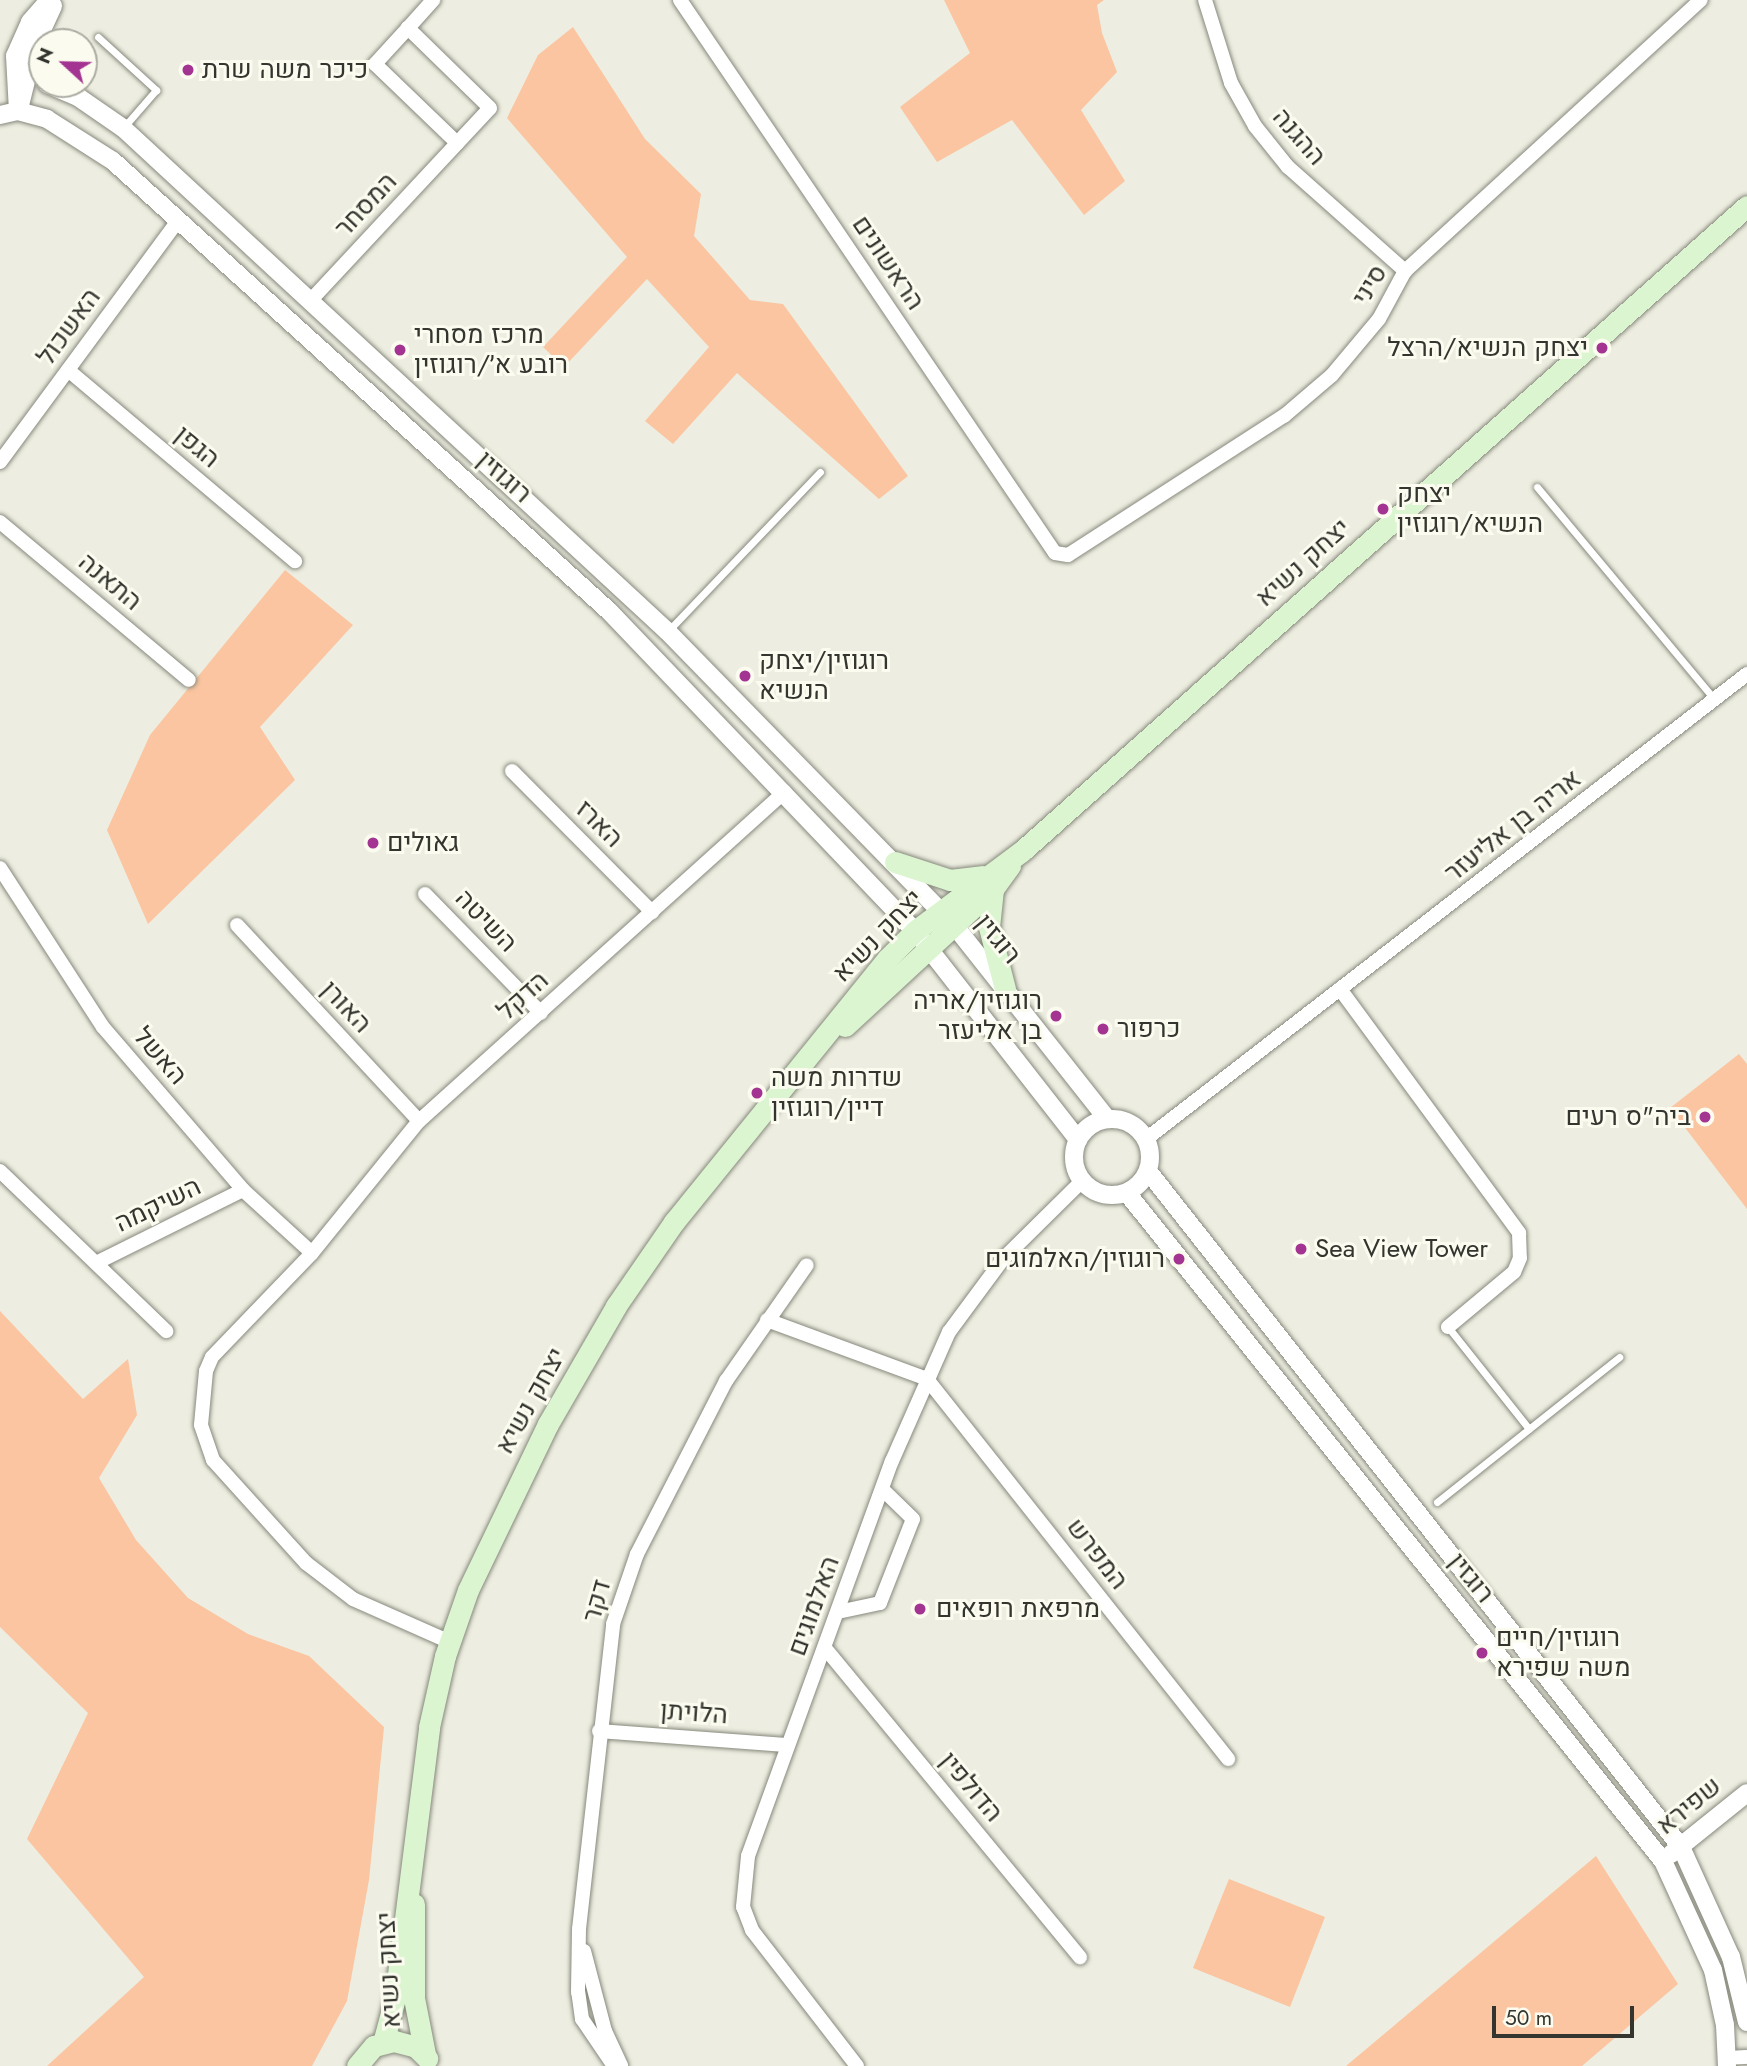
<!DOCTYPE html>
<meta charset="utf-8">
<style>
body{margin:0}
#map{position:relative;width:1747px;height:2066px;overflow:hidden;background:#edeee1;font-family:Jost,Heebo,sans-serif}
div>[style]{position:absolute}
.green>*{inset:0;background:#fac5a0}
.roads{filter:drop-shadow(0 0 2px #87887c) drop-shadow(0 0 2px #87887c)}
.service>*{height:7px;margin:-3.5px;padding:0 3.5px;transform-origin:3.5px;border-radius:3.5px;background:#fff}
.minor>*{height:14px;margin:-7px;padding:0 7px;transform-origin:7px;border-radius:7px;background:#fff}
.tertiary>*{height:18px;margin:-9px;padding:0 9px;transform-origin:9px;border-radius:9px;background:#fff}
.tertiary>.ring{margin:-9px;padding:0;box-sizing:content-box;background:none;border:18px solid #fff;border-radius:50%}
.secondary>*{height:21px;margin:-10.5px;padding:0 10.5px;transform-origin:10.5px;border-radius:10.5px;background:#dcf5d1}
.dots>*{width:19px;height:19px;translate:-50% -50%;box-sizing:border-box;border:4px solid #fbfcef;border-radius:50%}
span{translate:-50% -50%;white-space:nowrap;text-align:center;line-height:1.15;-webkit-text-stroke:6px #fbfcef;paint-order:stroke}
.poi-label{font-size:26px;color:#353530}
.left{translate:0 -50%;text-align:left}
.right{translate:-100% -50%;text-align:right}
.street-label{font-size:26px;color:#353530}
.north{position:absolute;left:28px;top:28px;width:70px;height:70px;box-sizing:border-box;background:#fbfcef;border:2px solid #acaca3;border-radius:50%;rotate:292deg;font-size:19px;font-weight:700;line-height:28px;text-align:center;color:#353530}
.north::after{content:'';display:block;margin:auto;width:24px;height:32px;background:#a43492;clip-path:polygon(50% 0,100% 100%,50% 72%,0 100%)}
.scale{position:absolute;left:1492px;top:2006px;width:142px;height:32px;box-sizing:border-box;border:4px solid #353530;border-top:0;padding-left:9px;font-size:21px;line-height:24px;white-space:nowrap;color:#353530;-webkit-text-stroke:5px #fbfcef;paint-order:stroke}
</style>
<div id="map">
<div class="green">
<div style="clip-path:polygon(944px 0,1104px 0,1097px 5px,1102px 33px,1117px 72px,1081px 110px,1125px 181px,1084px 215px,1012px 120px,937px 162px,900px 107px,970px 53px)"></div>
<div style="clip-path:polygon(573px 27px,645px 139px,701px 194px,694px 236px,750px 300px,783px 304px,908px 476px,879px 499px,737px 373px,673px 444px,645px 421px,709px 347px,647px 279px,564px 367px,543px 347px,627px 257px,507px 118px,538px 55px)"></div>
<div style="clip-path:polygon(285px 570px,353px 625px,260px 727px,295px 780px,148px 924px,107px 830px,150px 735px)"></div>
<div style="clip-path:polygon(1739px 1054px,1747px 1064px,1747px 1209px,1670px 1108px)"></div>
<div style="clip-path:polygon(0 1311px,83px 1399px,128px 1359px,137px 1415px,99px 1478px,136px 1540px,188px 1598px,248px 1634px,309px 1656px,384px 1727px,369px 1880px,347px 2001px,312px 2066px,47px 2066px,144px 1977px,27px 1839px,88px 1713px,0 1627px)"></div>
<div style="clip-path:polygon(1596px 1856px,1678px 1984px,1582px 2066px,1346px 2066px)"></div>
<div style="clip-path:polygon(1229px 1879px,1325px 1917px,1290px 2007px,1193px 1968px)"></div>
</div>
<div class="roads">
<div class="service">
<div style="left:98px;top:37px;width:79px;rotate:42.4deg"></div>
<div style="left:156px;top:90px;width:49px;rotate:130.9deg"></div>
<div style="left:1537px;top:487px;width:276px;rotate:50.1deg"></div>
<div style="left:668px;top:631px;width:220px;rotate:-46.3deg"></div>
<div style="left:1448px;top:1327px;width:130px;rotate:51.5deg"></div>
<div style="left:1437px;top:1502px;width:233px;rotate:-38.5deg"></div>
</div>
<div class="minor">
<div style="left:680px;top:0;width:668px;rotate:55.86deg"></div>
<div style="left:1055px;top:553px;width:13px;rotate:9deg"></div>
<div style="left:1068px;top:555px;width:257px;rotate:-32.8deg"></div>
<div style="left:1284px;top:416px;width:63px;rotate:-40.5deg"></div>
<div style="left:1332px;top:375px;width:73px;rotate:-50deg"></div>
<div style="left:1379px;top:319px;width:55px;rotate:-61.6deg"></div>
<div style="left:1405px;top:271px;width:401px;rotate:-42.5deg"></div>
<div style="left:1205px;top:0;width:87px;rotate:72.6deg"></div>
<div style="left:1231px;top:83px;width:49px;rotate:60.8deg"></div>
<div style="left:1255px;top:126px;width:53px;rotate:51.2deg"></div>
<div style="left:1288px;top:167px;width:157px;rotate:41.6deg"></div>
<div style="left:408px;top:28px;width:38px;rotate:-48deg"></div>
<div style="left:311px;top:300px;width:262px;rotate:-47deg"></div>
<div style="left:490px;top:108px;width:115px;rotate:-135.7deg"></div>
<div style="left:408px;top:28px;width:49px;rotate:132.5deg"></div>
<div style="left:375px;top:64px;width:114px;rotate:43.9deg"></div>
<div style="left:68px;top:370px;width:297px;rotate:40.1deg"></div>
<div style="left:0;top:462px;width:300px;rotate:-53.6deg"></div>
<div style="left:0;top:522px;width:246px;rotate:39.9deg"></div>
<div style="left:512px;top:771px;width:199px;rotate:45.2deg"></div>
<div style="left:0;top:868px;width:189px;rotate:57.1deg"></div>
<div style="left:103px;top:1027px;width:215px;rotate:49.3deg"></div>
<div style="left:243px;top:1190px;width:93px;rotate:42.4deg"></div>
<div style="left:425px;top:894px;width:166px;rotate:45.7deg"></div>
<div style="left:237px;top:925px;width:267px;rotate:47.1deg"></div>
<div style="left:1340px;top:989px;width:303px;rotate:53.7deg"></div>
<div style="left:1519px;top:1233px;width:25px;rotate:88deg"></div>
<div style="left:1520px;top:1258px;width:15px;rotate:113deg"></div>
<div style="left:1514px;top:1272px;width:86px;rotate:140.2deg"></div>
<div style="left:1146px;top:1139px;width:760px;rotate:-37.73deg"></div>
<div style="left:0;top:1171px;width:231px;rotate:43.9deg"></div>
<div style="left:96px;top:1263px;width:164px;rotate:-26.4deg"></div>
<div style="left:767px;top:1320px;width:171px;rotate:20.2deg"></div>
<div style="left:927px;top:1379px;width:485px;rotate:51.6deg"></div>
<div style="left:838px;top:1612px;width:43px;rotate:-12.1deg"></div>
<div style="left:880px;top:1603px;width:90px;rotate:-68.6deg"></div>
<div style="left:913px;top:1519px;width:43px;rotate:-135.9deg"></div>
<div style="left:450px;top:1642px;width:106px;rotate:-156.1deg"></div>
<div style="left:353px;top:1599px;width:59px;rotate:-142.5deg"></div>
<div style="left:306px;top:1563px;width:139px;rotate:-132.1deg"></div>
<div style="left:213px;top:1460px;width:37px;rotate:-109deg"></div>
<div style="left:201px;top:1425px;width:54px;rotate:-84.7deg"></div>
<div style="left:206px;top:1371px;width:15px;rotate:-67deg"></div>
<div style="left:212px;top:1357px;width:144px;rotate:-46.1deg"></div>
<div style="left:312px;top:1253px;width:170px;rotate:-51deg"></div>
<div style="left:419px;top:1121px;width:492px;rotate:-42deg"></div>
<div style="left:825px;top:1648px;width:401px;rotate:50.5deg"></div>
<div style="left:599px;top:1731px;width:187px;rotate:4.3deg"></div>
<div style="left:584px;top:1951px;width:83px;rotate:75.3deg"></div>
<div style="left:605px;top:2031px;width:38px;rotate:65deg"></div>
<div style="left:1727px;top:2058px;width:20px;rotate:-3deg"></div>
<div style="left:614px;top:2066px;width:57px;rotate:-124.2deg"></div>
<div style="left:582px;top:2019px;width:27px;rotate:-98deg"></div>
<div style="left:578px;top:1992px;width:63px;rotate:-89.1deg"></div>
<div style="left:579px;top:1929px;width:307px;rotate:-83.6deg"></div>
<div style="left:613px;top:1624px;width:74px;rotate:-71.1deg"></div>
<div style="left:637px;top:1554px;width:195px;rotate:-62.8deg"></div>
<div style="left:726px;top:1381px;width:141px;rotate:-55.1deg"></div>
<div style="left:857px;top:2066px;width:172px;rotate:-127.7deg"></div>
<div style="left:752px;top:1930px;width:25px;rotate:-111deg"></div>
<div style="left:743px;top:1907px;width:51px;rotate:-84.4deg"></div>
<div style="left:748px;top:1856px;width:420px;rotate:-70deg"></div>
<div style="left:892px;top:1461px;width:141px;rotate:-66.2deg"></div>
<div style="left:949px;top:1332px;width:91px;rotate:-53.5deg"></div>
<div style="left:1003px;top:1259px;width:111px;rotate:-44.6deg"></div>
</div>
<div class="tertiary">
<div style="left:47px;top:84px;width:34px;rotate:23deg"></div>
<div style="left:78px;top:97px;width:55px;rotate:34.6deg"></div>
<div style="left:123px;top:128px;width:741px;rotate:42.76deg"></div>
<div style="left:667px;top:631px;width:411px;rotate:45.7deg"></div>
<div style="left:954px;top:925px;width:247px;rotate:51.7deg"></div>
<div style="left:20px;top:105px;width:62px;rotate:-76deg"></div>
<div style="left:35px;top:45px;width:43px;rotate:-65.2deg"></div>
<div style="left:18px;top:111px;width:55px;rotate:-93.1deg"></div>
<div style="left:15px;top:56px;width:37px;rotate:-66deg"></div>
<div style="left:30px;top:22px;width:29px;rotate:-49deg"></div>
<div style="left:0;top:115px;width:18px;rotate:-13deg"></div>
<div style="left:18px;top:111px;width:30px;rotate:15deg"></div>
<div style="left:47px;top:119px;width:78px;rotate:32.5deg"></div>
<div style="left:113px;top:161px;width:670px;rotate:42.22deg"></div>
<div style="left:609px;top:611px;width:443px;rotate:46.3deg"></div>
<div style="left:915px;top:931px;width:265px;rotate:52deg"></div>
<div class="ring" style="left:1074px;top:1119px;width:58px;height:58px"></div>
<div style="left:1148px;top:1171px;width:861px;rotate:51.75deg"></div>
<div style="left:1681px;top:1847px;width:121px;rotate:65.6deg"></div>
<div style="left:1731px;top:1957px;width:67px;rotate:76.2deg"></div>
<div style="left:1127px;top:1193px;width:856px;rotate:51.26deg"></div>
<div style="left:1663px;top:1861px;width:120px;rotate:65.4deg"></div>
<div style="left:1713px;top:1970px;width:56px;rotate:77.7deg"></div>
<div style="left:1725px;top:2025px;width:41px;rotate:87.2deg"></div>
<div style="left:1671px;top:1854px;width:97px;rotate:-38.8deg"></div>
</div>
<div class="secondary">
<div style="left:895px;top:862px;width:58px;rotate:18.1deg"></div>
<div style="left:950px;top:880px;width:32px;rotate:-7deg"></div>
<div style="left:993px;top:889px;width:38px;rotate:96deg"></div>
<div style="left:989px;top:927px;width:64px;rotate:75.5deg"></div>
<div style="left:845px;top:1026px;width:202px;rotate:-42.8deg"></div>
<div style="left:993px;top:889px;width:29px;rotate:-54deg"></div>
<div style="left:414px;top:1904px;width:94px;rotate:90deg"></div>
<div style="left:414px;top:1998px;width:57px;rotate:78.9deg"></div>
<div style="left:383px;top:2043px;width:47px;rotate:-75.1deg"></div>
<div style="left:395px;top:1998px;width:273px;rotate:-82.8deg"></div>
<div style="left:429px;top:1727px;width:73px;rotate:-77.3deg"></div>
<div style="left:445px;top:1656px;width:70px;rotate:-70.8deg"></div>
<div style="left:468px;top:1590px;width:184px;rotate:-64.3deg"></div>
<div style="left:548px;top:1424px;width:136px;rotate:-60deg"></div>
<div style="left:616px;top:1306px;width:102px;rotate:-55.4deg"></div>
<div style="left:674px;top:1222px;width:338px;rotate:-51deg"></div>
<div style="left:887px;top:959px;width:40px;rotate:-45deg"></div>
<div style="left:915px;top:931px;width:134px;rotate:-36.8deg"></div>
<div style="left:1022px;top:851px;width:970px;rotate:-41.66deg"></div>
<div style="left:357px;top:2066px;width:26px;rotate:-50deg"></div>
<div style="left:374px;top:2046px;width:21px;rotate:-14deg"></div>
<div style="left:394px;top:2041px;width:23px;rotate:15deg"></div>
<div style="left:416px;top:2047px;width:16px;rotate:45deg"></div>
</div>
</div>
<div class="dots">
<div style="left:188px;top:70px;background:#a43492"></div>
<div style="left:1602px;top:348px;background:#a43492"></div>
<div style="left:400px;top:350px;background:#a43492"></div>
<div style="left:1383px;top:509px;background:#a43492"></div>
<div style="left:745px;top:676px;background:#a43492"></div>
<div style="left:373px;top:843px;background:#a43492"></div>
<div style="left:1056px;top:1016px;background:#a43492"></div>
<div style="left:1103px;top:1029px;background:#a43492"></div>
<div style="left:757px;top:1093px;background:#a43492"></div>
<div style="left:1705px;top:1117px;background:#a43492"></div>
<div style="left:1301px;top:1249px;background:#a43492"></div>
<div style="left:1179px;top:1259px;background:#a43492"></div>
<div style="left:920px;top:1609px;background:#a43492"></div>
<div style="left:1482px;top:1653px;background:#a43492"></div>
</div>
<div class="poi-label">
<span class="left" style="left:202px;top:70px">כיכר משה שרת</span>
<span class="left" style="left:414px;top:350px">מרכז מסחרי<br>רובע א׳/רוגוזין</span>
<span class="right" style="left:1588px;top:348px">יצחק הנשיא/הרצל</span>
<span class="left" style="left:1397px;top:509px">יצחק<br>הנשיא/רוגוזין</span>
<span class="left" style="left:759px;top:676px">רוגוזין/יצחק<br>הנשיא</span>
<span class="left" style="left:387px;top:843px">גאולים</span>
<span class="right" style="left:1042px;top:1016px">רוגוזין/אריה<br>בן אליעזר</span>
<span class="left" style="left:1117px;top:1029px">כרפור</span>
<span class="left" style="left:771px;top:1093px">שדרות משה<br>דיין/רוגוזין</span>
<span class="right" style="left:1691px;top:1117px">ביה"ס רעים</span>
<span class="left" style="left:1315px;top:1249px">Sea View Tower</span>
<span class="right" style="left:1165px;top:1259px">רוגוזין/האלמוגים</span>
<span class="left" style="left:936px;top:1609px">מרפאת רופאים</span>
<span class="left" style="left:1496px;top:1653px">רוגוזין/חיים<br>משה שפירא</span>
</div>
<div class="street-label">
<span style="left:1299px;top:137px;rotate:49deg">ההגנה</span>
<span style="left:366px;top:205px;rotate:-47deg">המסחר</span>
<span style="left:888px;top:263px;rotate:56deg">הראשונים</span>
<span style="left:1370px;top:285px;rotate:-59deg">סיני</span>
<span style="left:69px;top:327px;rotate:-54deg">האשכול</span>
<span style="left:197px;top:447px;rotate:40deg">הגפן</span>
<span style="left:504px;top:477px;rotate:42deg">רוגוזין</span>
<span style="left:1303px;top:563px;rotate:-42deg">יצחק נשיא</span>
<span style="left:110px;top:582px;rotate:40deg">התאנה</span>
<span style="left:599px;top:824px;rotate:45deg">הארז</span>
<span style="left:1513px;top:826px;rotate:-38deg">אריה בן אליעזר</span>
<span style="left:486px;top:921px;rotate:46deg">השיטה</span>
<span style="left:878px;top:936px;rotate:-46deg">יצחק נשיא</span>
<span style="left:998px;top:939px;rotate:51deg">רוגזין</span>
<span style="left:523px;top:996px;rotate:-42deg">הדקל</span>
<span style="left:346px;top:1007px;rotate:47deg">האורן</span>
<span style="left:160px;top:1056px;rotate:49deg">האשל</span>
<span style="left:158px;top:1205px;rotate:-26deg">השיקמה</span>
<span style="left:531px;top:1401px;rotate:-61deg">יצחק נשיא</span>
<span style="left:1097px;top:1554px;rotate:52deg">המפרש</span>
<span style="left:1471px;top:1578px;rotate:51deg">רוגזין</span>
<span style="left:597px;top:1601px;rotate:-74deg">דקר</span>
<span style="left:814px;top:1606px;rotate:-70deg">האלמוגים</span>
<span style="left:694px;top:1713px;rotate:4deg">הלויתן</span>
<span style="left:971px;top:1787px;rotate:50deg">הדולפין</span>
<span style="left:1689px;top:1806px;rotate:-39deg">שפירא</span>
<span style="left:389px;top:1970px;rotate:-93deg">יצחק נשיא</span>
</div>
<div class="north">N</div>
<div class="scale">50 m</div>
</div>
